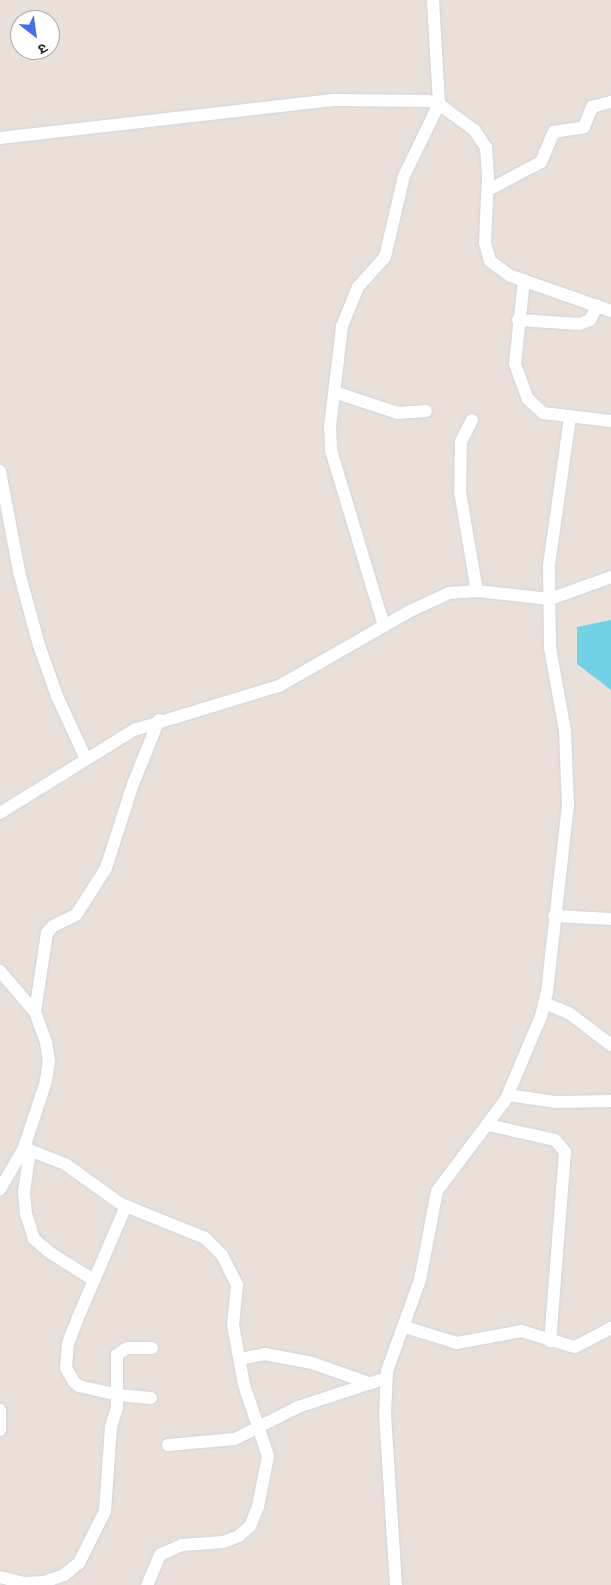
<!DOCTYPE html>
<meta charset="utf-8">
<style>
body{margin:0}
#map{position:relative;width:611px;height:1585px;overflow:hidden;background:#e9e1d9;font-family:Overpass,"Noto Sans Devanagari",sans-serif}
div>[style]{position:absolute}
.water>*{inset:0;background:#70d1e7}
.roads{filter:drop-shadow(0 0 1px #cfd3e0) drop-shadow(0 0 1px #cfd3e0)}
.minor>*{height:12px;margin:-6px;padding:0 6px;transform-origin:6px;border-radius:6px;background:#fff}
span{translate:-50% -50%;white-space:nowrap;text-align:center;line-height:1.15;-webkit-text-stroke:4.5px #fff;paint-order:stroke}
.north{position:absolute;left:10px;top:10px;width:50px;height:50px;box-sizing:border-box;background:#fff;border:1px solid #a9a9a9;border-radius:50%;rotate:150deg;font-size:14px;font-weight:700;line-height:20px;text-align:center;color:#272727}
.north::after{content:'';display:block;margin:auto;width:18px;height:22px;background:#406ef0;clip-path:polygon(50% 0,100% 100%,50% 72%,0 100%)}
</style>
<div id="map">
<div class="water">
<div style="clip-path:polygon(611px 620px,611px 690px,577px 664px,577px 627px)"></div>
</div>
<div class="roads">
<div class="minor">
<div style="left:0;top:138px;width:335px;rotate:-6.5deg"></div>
<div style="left:333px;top:100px;width:95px;rotate:0.6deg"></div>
<div style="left:428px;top:101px;width:11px;rotate:15deg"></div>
<div style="left:439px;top:104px;width:44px;rotate:36.6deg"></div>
<div style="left:474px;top:130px;width:21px;rotate:55deg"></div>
<div style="left:486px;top:147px;width:29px;rotate:86deg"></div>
<div style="left:488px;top:176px;width:67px;rotate:92.6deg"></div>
<div style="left:485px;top:243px;width:19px;rotate:74deg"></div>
<div style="left:490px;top:261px;width:26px;rotate:36deg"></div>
<div style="left:511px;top:276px;width:106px;rotate:19.3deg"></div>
<div style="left:488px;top:190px;width:60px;rotate:-27.8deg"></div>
<div style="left:541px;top:162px;width:33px;rotate:-67deg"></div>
<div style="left:554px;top:132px;width:30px;rotate:-9deg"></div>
<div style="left:584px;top:127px;width:22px;rotate:-68deg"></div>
<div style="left:592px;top:107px;width:20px;rotate:-15deg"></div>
<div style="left:524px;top:280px;width:84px;rotate:96.1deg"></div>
<div style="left:515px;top:364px;width:37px;rotate:70deg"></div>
<div style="left:528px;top:399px;width:21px;rotate:43deg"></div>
<div style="left:543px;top:413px;width:68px;rotate:6.7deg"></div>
<div style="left:518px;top:320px;width:62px;rotate:3.7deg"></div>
<div style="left:580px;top:324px;width:11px;rotate:-22deg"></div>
<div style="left:590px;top:320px;width:16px;rotate:-63deg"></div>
<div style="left:337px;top:393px;width:64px;rotate:18.2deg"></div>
<div style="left:398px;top:413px;width:28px;rotate:-4deg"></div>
<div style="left:472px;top:420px;width:25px;rotate:117deg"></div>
<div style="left:461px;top:442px;width:50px;rotate:91.1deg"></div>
<div style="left:460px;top:492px;width:100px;rotate:80.3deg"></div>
<div style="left:0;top:471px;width:103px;rotate:79.3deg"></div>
<div style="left:19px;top:572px;width:76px;rotate:74.7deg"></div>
<div style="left:39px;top:645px;width:54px;rotate:70.6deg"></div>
<div style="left:57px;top:696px;width:69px;rotate:65.3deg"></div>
<div style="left:384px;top:626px;width:184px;rotate:-106.8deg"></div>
<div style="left:331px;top:450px;width:23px;rotate:-92deg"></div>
<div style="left:330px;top:427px;width:102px;rotate:-83.2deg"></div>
<div style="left:342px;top:326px;width:42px;rotate:-67.7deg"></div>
<div style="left:358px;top:287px;width:40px;rotate:-48deg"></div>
<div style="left:385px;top:257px;width:83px;rotate:-76.8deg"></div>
<div style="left:404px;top:176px;width:80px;rotate:-64.1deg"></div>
<div style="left:439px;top:104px;width:104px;rotate:-93.3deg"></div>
<div style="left:0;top:813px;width:158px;rotate:-31.8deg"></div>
<div style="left:134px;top:730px;width:152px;rotate:-16.9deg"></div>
<div style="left:279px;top:686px;width:151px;rotate:-29.8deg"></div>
<div style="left:410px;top:611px;width:43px;rotate:-24.8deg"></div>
<div style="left:449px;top:593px;width:28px;rotate:-4deg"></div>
<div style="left:477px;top:591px;width:73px;rotate:6.3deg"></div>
<div style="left:550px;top:599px;width:65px;rotate:-19.8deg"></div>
<div style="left:554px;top:916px;width:57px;rotate:3deg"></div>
<div style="left:0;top:971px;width:54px;rotate:49.5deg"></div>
<div style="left:35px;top:1012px;width:32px;rotate:70deg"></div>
<div style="left:46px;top:1042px;width:19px;rotate:81deg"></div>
<div style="left:49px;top:1061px;width:20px;rotate:99deg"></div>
<div style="left:46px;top:1081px;width:71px;rotate:108.2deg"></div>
<div style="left:24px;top:1148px;width:48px;rotate:120.3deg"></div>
<div style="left:544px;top:1003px;width:27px;rotate:22deg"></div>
<div style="left:569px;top:1013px;width:53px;rotate:37.3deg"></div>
<div style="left:35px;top:1012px;width:80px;rotate:-81.4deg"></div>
<div style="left:47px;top:933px;width:9px;rotate:-49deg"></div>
<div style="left:53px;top:926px;width:25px;rotate:-26deg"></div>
<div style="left:76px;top:915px;width:56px;rotate:-57.4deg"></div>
<div style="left:106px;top:868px;width:88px;rotate:-72.2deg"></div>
<div style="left:133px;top:784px;width:69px;rotate:-67.9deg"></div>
<div style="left:508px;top:1095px;width:49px;rotate:8.3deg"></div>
<div style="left:556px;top:1102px;width:55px;rotate:-1deg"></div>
<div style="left:488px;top:1125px;width:69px;rotate:12.6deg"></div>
<div style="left:555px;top:1140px;width:16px;rotate:50deg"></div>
<div style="left:565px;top:1152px;width:190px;rotate:94.5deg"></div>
<div style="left:24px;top:1148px;width:44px;rotate:21.3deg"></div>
<div style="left:65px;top:1164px;width:69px;rotate:35.5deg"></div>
<div style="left:121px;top:1204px;width:91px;rotate:22deg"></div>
<div style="left:205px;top:1238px;width:24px;rotate:45deg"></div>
<div style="left:222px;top:1255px;width:34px;rotate:63deg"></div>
<div style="left:237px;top:1285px;width:40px;rotate:95.7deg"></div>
<div style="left:233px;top:1325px;width:61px;rotate:79.6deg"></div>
<div style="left:244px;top:1385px;width:75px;rotate:71.3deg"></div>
<div style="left:268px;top:1456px;width:52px;rotate:101.1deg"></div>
<div style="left:258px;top:1507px;width:21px;rotate:113deg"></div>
<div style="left:250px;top:1526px;width:15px;rotate:138deg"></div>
<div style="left:239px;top:1536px;width:17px;rotate:159deg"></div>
<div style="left:223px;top:1542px;width:41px;rotate:175.8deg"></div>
<div style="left:182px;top:1545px;width:24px;rotate:156deg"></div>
<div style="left:160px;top:1555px;width:33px;rotate:113deg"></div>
<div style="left:30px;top:1150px;width:42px;rotate:98.1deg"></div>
<div style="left:24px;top:1192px;width:22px;rotate:85deg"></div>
<div style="left:26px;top:1214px;width:26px;rotate:72deg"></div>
<div style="left:34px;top:1239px;width:23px;rotate:40deg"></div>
<div style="left:52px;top:1254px;width:49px;rotate:31.8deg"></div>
<div style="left:126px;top:1206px;width:124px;rotate:113.3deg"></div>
<div style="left:77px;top:1320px;width:26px;rotate:111deg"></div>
<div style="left:68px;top:1344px;width:24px;rotate:95deg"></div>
<div style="left:66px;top:1368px;width:16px;rotate:60deg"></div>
<div style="left:74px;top:1382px;width:6px;rotate:39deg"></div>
<div style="left:79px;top:1386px;width:39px;rotate:13deg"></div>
<div style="left:117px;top:1395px;width:34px;rotate:5deg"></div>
<div style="left:405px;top:1327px;width:54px;rotate:17.1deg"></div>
<div style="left:457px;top:1343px;width:65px;rotate:-10.6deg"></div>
<div style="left:521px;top:1331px;width:56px;rotate:16.5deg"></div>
<div style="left:575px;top:1347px;width:41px;rotate:-27.8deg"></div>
<div style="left:241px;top:1359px;width:25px;rotate:-12deg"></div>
<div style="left:265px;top:1354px;width:48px;rotate:10.8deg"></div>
<div style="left:312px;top:1363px;width:60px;rotate:19.3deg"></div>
<div style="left:0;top:1410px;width:20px;rotate:90deg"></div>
<div style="left:168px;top:1445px;width:67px;rotate:-5.1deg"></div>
<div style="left:235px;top:1439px;width:71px;rotate:-26.9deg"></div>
<div style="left:298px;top:1407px;width:93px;rotate:-18.2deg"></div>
<div style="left:0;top:1577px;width:25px;rotate:14deg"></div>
<div style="left:24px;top:1583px;width:20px;rotate:-3deg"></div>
<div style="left:44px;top:1582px;width:21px;rotate:-19deg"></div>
<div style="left:64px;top:1575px;width:19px;rotate:-39deg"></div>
<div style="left:79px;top:1563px;width:58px;rotate:-63.4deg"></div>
<div style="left:105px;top:1511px;width:84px;rotate:-85.9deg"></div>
<div style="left:111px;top:1427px;width:21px;rotate:-73deg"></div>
<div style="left:117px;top:1407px;width:52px;rotate:-90deg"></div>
<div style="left:117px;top:1355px;width:12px;rotate:-35deg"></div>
<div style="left:127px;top:1348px;width:25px"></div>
<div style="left:396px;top:1585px;width:171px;rotate:-93.7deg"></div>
<div style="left:385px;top:1414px;width:43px;rotate:-87.3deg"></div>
<div style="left:387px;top:1371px;width:97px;rotate:-70.1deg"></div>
<div style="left:420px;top:1280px;width:91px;rotate:-79.2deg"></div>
<div style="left:437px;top:1191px;width:115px;rotate:-53.1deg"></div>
<div style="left:506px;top:1099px;width:90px;rotate:-67.1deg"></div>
<div style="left:541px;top:1016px;width:25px;rotate:-76deg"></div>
<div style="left:547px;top:992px;width:187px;rotate:-83.6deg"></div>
<div style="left:568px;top:806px;width:75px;rotate:-92.3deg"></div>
<div style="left:565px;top:731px;width:84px;rotate:-100.2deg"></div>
<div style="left:550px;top:648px;width:83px;rotate:-90.7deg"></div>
<div style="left:549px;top:565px;width:149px;rotate:-81.9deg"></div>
</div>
</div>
<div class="north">उ</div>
</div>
